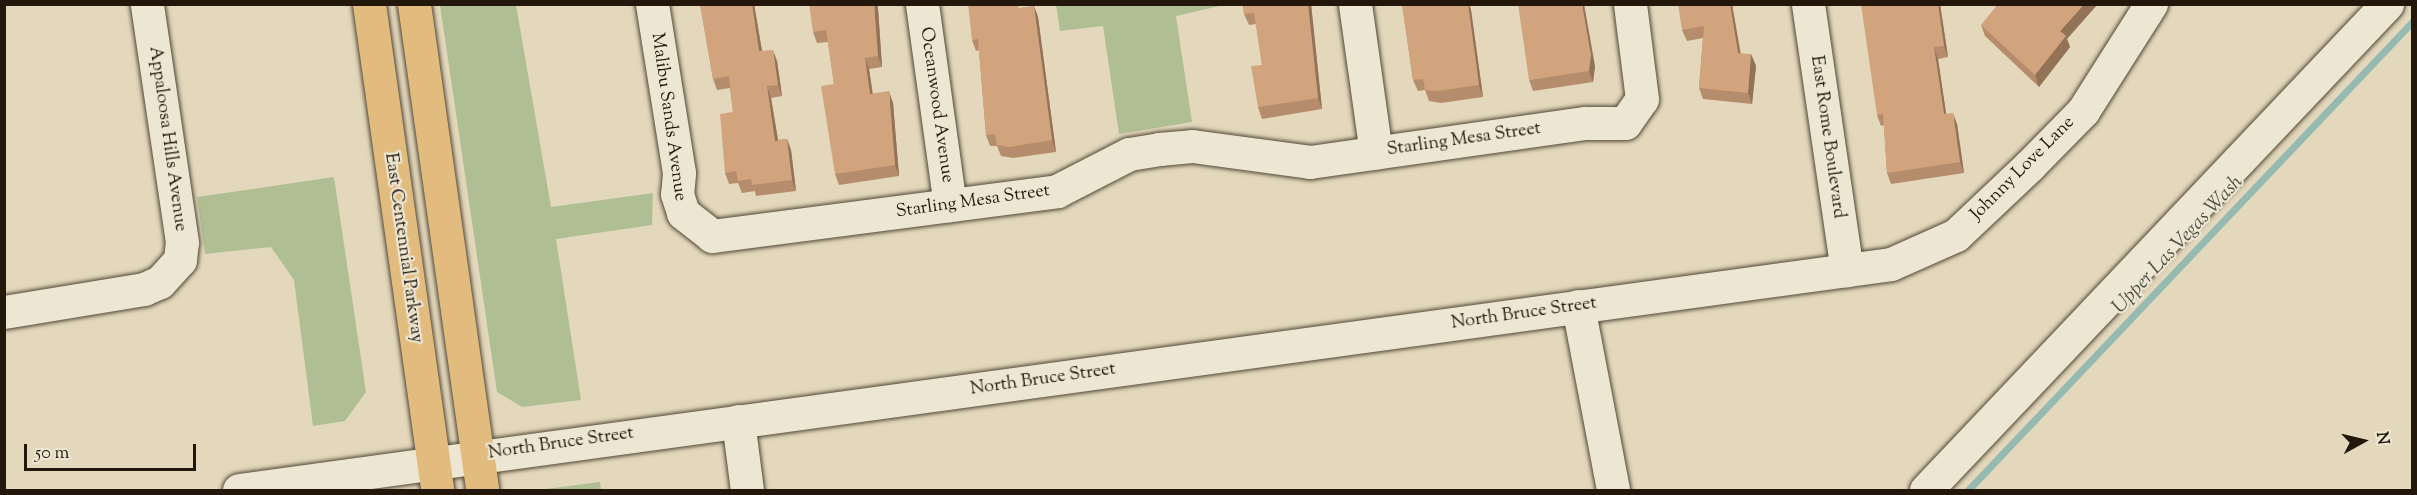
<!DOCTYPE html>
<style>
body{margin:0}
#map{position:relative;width:2417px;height:495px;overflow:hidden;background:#e3d8bc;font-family:"Sorts Mill Goudy",serif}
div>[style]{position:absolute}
.green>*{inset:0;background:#b0bf93}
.stream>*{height:7px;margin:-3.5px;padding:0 3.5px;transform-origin:3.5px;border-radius:3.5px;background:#95bab1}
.roads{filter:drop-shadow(0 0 2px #524736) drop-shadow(0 0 2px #524736)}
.minor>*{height:33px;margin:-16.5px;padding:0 16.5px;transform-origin:16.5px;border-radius:16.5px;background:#ede6d3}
.major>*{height:33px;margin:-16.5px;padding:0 16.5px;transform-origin:16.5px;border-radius:16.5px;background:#e2bc7e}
.wall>*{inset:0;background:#b58d6c}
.shaded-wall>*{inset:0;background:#937358}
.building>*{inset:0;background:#d2a47e}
span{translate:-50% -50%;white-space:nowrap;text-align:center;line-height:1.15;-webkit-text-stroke:4.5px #ede6d3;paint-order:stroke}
.street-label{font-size:18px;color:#22170a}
.water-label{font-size:20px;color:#4a5044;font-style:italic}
.frame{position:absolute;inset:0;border:6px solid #22170a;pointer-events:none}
.north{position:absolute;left:2333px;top:411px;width:60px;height:60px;-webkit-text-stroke:4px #ede6d3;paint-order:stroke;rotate:82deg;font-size:16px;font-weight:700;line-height:24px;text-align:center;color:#22170a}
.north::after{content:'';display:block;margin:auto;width:21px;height:27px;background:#22170a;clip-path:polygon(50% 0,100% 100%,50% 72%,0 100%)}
.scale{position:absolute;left:24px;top:444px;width:172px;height:27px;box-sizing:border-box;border:3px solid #22170a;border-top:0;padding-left:8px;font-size:18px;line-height:21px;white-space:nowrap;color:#22170a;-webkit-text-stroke:4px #ede6d3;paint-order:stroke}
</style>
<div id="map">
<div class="green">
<div style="clip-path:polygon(440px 5px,516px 5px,551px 207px,653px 193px,652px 225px,556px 239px,581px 400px,522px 407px,497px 392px)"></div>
<div style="clip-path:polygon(1056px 5px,1224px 5px,1176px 16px,1192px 122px,1119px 134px,1103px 26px,1060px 31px)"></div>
<div style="clip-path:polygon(334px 177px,366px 392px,345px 421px,313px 426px,294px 280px,271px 247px,205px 254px,197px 197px)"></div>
<div style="clip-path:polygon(600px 482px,601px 490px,537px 490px,538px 490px)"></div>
</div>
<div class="stream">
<div style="left:1968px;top:490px;width:645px;rotate:-46.51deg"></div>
</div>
<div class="roads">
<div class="minor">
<div style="left:652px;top:4px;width:171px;rotate:80.9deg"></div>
<div style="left:679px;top:173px;width:21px;rotate:95deg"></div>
<div style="left:677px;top:194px;width:20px;rotate:72deg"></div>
<div style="left:683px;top:213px;width:37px;rotate:38deg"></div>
<div style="left:712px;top:236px;width:348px;rotate:-7.4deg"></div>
<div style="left:1057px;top:191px;width:81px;rotate:-27.2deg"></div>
<div style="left:1129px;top:154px;width:30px;rotate:-9deg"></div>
<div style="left:1159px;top:149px;width:33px;rotate:-5deg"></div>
<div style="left:1192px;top:146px;width:119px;rotate:7.7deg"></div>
<div style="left:1310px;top:162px;width:278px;rotate:-8.1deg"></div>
<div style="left:1585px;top:123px;width:40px"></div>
<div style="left:1625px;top:123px;width:29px;rotate:-55deg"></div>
<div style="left:1642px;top:99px;width:96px;rotate:-97.2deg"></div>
<div style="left:922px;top:4px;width:203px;rotate:82.1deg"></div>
<div style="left:1355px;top:4px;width:150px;rotate:82deg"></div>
<div style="left:1808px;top:4px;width:269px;rotate:81.7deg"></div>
<div style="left:1578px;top:306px;width:187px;rotate:79.2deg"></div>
<div style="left:4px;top:312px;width:142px;rotate:-9.3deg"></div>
<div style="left:144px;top:289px;width:17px;rotate:-24deg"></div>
<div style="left:160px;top:282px;width:30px;rotate:-48deg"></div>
<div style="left:180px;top:260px;width:18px;rotate:-84deg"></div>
<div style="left:182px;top:242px;width:241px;rotate:-98.4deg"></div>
<div style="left:738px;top:421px;width:70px;rotate:82.6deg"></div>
<div style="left:239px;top:490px;width:1667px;rotate:-7.79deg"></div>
<div style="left:1891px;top:264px;width:71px;rotate:-24deg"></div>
<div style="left:1956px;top:235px;width:102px;rotate:-43.4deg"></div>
<div style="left:2030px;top:165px;width:76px;rotate:-45.5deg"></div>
<div style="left:2083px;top:111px;width:127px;rotate:-57.6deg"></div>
<div style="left:1926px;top:490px;width:670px;rotate:-46.51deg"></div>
</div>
<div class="major">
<div style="left:369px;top:4px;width:491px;rotate:82deg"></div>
<div style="left:414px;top:4px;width:491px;rotate:82deg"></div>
</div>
</div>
<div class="wall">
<div style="clip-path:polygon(700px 4px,754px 4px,762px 51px,777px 61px,782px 96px,771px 98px,778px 140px,787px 139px,791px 150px,796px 191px,756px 196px,755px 191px,742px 193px,738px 183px,729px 184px,725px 173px,733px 112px,730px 88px,717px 90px,713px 79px)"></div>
<div style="clip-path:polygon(1243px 4px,1311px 4px,1322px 109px,1262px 119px,1258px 107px,1262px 65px,1256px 24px,1249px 25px,1244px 14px)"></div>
<div style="clip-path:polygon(1402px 4px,1469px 4px,1471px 10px,1483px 97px,1441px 103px,1429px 101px,1425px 90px,1418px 91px,1413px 80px)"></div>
<div style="clip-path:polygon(1732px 4px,1741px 54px,1751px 54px,1756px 66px,1752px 104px,1703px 99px,1699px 88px,1703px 38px,1687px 41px,1682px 30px)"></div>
<div style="clip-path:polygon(1940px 4px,1948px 57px,1938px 59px,1946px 114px,1957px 124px,1964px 173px,1891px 184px,1887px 173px,1884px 125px,1881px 126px,1877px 115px)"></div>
<div style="clip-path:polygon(1034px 6px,1038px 17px,1056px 152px,1013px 158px,1001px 156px,997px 146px,990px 146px,986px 135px,979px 50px,976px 51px,972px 40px,1021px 8px)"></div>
<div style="clip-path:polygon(878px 8px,882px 67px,869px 69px,873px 94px,893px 103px,899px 176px,839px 185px,835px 174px,834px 84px,828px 42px,817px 43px,813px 32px)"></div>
<div style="clip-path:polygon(1981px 25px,2067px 39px,2070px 47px,2039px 87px,1985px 36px)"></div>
<div style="clip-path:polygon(1595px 66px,1593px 82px,1533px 91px,1529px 80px)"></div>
</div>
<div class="shaded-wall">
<div style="clip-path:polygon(752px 4px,754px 4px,764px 63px,759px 51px)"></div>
<div style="clip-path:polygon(874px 4px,877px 4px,878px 8px,882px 67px,878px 56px)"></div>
<div style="clip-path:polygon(1308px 4px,1311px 4px,1322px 109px,1318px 98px)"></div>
<div style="clip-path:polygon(1468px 4px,1469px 4px,1471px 10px,1483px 97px,1479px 85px)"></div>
<div style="clip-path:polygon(1582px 4px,1584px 4px,1595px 66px,1593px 82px,1589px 71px)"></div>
<div style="clip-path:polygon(1730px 4px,1732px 4px,1742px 65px,1738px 53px)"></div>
<div style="clip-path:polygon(1938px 4px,1940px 4px,1948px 57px,1944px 46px)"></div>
<div style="clip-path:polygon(2084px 4px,2098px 4px,2067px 39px,2070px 47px,2039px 87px,2035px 75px,2060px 31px)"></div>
<div style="clip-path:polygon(1034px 6px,1038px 17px,1056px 152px,1052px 140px)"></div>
<div style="clip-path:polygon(1934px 47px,1938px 59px,1948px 126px,1944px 114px)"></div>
<div style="clip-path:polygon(773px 50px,777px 61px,782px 96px,778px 85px)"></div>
<div style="clip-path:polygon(1751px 54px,1756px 66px,1752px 104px,1748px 93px)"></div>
<div style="clip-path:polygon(865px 58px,869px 69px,874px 105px,870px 94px)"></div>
<div style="clip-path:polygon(767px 86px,771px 98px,780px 152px,775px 141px)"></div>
<div style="clip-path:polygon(889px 91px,893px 103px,899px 176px,895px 165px)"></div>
<div style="clip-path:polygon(1953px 113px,1957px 124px,1964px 173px,1960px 162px)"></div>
<div style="clip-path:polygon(787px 139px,791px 150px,796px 191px,792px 180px)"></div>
</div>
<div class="building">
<div style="clip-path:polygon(700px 4px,752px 4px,759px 51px,773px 50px,778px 85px,767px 86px,775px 141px,787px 139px,792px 180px,752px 185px,751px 179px,738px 181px,736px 171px,725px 173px,720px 114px,733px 112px,729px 76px,713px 79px)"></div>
<div style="clip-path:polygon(809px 4px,874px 4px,878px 56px,865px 58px,870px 94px,889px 91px,895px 165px,835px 174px,821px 86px,834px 84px,826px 30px,813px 32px)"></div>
<div style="clip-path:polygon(968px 4px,1018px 4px,1019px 8px,1034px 6px,1052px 140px,1009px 147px,997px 145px,995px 134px,986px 135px,978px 39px,972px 40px)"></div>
<div style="clip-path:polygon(1243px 4px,1308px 4px,1318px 98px,1258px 107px,1251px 66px,1262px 65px,1254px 13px,1244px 14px)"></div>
<div style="clip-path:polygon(1402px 4px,1468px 4px,1479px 85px,1437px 91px,1425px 90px,1423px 79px,1413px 80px)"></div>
<div style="clip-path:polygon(1518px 4px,1582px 4px,1591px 55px,1589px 71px,1529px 80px)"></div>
<div style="clip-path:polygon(1678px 4px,1730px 4px,1738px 53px,1751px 54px,1748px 93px,1699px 88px,1704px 26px,1682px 30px)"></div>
<div style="clip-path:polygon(1861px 4px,1938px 4px,1944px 46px,1934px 47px,1944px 114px,1953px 113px,1960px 162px,1887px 173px,1883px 114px,1877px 115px)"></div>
<div style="clip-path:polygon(1998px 4px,2084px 4px,2060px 31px,2066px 36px,2035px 75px,1981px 25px)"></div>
</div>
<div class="street-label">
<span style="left:936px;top:105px;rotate:82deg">Oceanwood Avenue</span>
<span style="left:668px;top:117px;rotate:82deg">Malibu Sands Avenue</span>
<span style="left:1827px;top:137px;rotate:82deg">East Rome Boulevard</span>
<span style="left:167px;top:139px;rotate:82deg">Appaloosa Hills Avenue</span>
<span style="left:1464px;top:140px;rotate:-8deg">Starling Mesa Street</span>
<span style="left:2023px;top:169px;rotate:-45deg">Johnny Love Lane</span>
<span style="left:973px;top:202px;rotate:-8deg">Starling Mesa Street</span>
<span style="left:403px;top:248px;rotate:82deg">East Centennial Parkway</span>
<span style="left:1524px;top:314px;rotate:-8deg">North Bruce Street</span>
<span style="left:1043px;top:380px;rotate:-8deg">North Bruce Street</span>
<span style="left:561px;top:444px;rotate:-8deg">North Bruce Street</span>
</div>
<div class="water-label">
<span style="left:2178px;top:245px;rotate:-47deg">Upper Las Vegas Wash</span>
</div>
<div class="frame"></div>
<div class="north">N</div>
<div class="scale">50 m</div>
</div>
